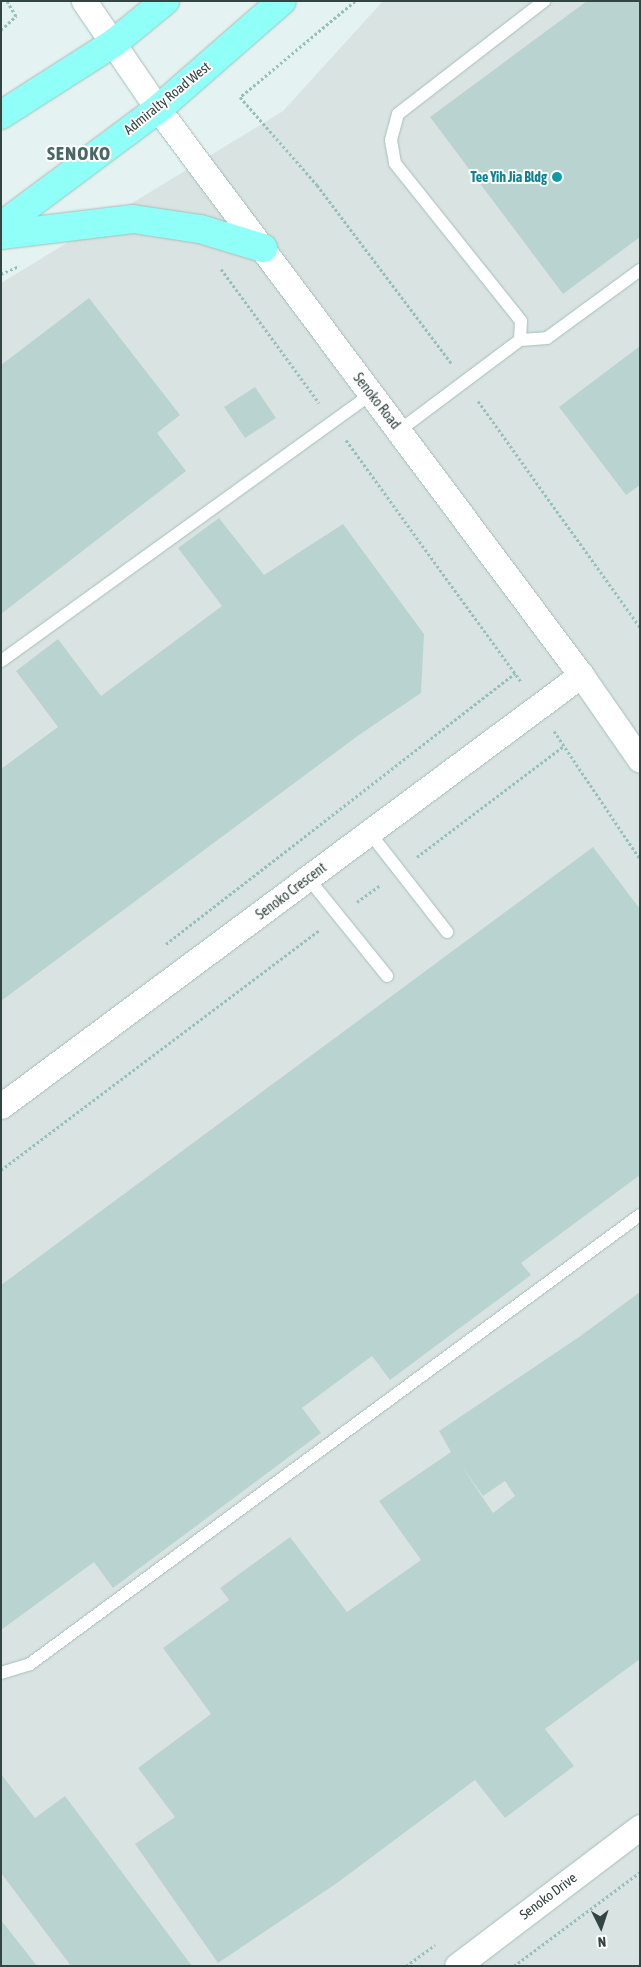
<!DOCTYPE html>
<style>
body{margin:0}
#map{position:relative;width:641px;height:1967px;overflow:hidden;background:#e4f3f1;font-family:"Asap Condensed",sans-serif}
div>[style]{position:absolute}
.industrial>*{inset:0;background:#d9e4e2}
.building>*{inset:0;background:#b9d4d0}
.path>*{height:3px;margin-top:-1.5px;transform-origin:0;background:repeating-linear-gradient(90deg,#97c0bb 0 2.5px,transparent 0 5px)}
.roads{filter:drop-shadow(0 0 1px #a6bebb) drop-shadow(0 0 1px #a6bebb)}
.lane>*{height:12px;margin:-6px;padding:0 6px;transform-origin:6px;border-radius:6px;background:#fff}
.street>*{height:25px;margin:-12.5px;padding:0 12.5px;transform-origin:12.5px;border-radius:12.5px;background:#fff}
.primary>*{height:28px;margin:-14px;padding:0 14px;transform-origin:14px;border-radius:14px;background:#90fff8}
.dots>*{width:14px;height:14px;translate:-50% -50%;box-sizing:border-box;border:2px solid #fff;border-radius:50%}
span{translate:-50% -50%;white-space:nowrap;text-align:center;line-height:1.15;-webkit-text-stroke:4px #fff;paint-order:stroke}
.street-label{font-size:14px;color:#334542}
.culture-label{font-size:14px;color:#0d838f;font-weight:700}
.right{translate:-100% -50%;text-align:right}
.district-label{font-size:19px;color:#4a6863;font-weight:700;letter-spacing:1px}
.frame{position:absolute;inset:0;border:2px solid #334542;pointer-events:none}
.north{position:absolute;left:576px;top:1902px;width:50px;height:50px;-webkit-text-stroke:4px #fff;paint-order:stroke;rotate:176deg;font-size:14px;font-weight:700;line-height:20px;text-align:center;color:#334542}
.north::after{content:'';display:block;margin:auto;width:18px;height:22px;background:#334542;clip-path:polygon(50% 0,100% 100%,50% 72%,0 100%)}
</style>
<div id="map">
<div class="industrial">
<div style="clip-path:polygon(383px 1px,640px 1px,640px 1966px,1px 1966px,1px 283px,283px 111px)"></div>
</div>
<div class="building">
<div style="clip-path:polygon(587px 1px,640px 1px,640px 237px,563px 294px,430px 117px)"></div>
<div style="clip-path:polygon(89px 298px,180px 415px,157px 433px,186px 471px,1px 614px,1px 365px)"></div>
<div style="clip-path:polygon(640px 346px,640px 485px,626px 495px,559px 407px)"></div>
<div style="clip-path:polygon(255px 387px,276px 418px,245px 438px,224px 407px)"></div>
<div style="clip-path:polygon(219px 518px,264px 575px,343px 524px,424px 634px,421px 693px,359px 735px,1px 1001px,1px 769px,58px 727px,16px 671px,58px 639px,101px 696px,222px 606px,178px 548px)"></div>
<div style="clip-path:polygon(593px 847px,640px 909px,640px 1175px,521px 1263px,531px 1275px,390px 1380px,372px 1356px,302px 1408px,321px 1433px,113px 1588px,94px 1562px,1px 1630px,1px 1285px)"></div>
<div style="clip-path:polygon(evenodd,640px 1292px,640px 1659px,545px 1729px,574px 1766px,505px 1818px,475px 1780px,337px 1883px,218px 1963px,135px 1844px,175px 1817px,138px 1768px,211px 1714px,163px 1648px,229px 1600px,220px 1588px,290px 1537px,347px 1612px,421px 1560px,379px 1501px,451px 1452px,439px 1431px,579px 1337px,640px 1292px,461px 1465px,483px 1496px,505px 1481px,515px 1496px,493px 1513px,461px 1465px)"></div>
<div style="clip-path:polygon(1px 1774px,35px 1818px,65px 1796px,192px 1966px,71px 1966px,1px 1873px)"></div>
<div style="clip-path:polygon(1px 1920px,37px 1966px,1px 1966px)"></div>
</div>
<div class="path">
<div style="left:355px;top:1px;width:150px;rotate:140.1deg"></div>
<div style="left:240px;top:97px;width:117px;rotate:48.8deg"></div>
<div style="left:317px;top:185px;width:223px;rotate:53deg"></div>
<div style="left:1px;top:30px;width:21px;rotate:-43deg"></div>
<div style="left:16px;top:16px;width:17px;rotate:-121deg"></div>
<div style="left:221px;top:269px;width:166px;rotate:53.8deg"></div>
<div style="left:1px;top:274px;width:20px;rotate:-24deg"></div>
<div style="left:478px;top:401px;width:278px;rotate:54.4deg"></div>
<div style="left:346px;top:440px;width:299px;rotate:54.1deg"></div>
<div style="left:554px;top:731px;width:154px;rotate:56.1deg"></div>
<div style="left:417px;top:857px;width:184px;rotate:-37.1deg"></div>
<div style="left:357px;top:902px;width:29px;rotate:-36deg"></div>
<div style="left:166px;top:944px;width:442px;rotate:-37.8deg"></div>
<div style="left:1px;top:1170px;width:399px;rotate:-37deg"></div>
<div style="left:406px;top:1966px;width:36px;rotate:-36deg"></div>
<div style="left:514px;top:1966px;width:157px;rotate:-36.7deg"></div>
</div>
<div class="roads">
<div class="lane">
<div style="left:520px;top:340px;width:27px;rotate:-4deg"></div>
<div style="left:547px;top:338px;width:115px;rotate:-36.2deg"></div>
<div style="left:400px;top:430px;width:150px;rotate:-36.9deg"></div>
<div style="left:520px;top:340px;width:19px;rotate:-87deg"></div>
<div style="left:521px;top:321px;width:202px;rotate:-128.6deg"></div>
<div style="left:395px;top:163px;width:23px;rotate:-100deg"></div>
<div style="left:391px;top:140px;width:27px;rotate:-75deg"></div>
<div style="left:398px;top:114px;width:185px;rotate:-37.7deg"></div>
<div style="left:1px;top:661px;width:456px;rotate:-35.8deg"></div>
<div style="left:369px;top:832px;width:127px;rotate:52deg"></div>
<div style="left:308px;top:878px;width:126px;rotate:51.1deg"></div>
<div style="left:1px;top:1673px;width:30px;rotate:-17deg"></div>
<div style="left:30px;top:1664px;width:757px;rotate:-36.36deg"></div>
</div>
<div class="street">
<div style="left:84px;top:1px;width:131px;rotate:55.6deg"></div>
<div style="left:158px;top:109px;width:707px;rotate:53.23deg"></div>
<div style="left:581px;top:675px;width:103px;rotate:55.2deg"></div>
<div style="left:1px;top:1106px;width:723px;rotate:-36.62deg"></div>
<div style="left:457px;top:1966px;width:230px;rotate:-37.2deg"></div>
</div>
<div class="primary">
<div style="left:1px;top:115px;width:135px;rotate:-32.6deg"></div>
<div style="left:115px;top:42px;width:65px;rotate:-39.4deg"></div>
<div style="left:1px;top:226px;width:196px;rotate:-36.7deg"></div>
<div style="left:158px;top:109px;width:164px;rotate:-41.1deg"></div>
<div style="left:1px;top:235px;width:133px;rotate:-6.9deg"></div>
<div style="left:133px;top:219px;width:68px;rotate:8.5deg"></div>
<div style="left:200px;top:229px;width:66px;rotate:16.8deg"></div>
</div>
</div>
<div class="dots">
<div style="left:557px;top:177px;background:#0f9aa8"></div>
</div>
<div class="street-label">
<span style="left:167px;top:98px;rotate:-39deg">Admiralty Road West</span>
<span style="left:377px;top:401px;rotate:52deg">Senoko Road</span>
<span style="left:291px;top:891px;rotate:-37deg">Senoko Crescent</span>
<span style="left:548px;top:1896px;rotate:-37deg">Senoko Drive</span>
</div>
<div class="culture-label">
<span class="right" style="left:547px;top:177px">Tee Yih Jia Bldg</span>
</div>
<div class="district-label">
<span style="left:79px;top:154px">SENOKO</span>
</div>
<div class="frame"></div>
<div class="north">N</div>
</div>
